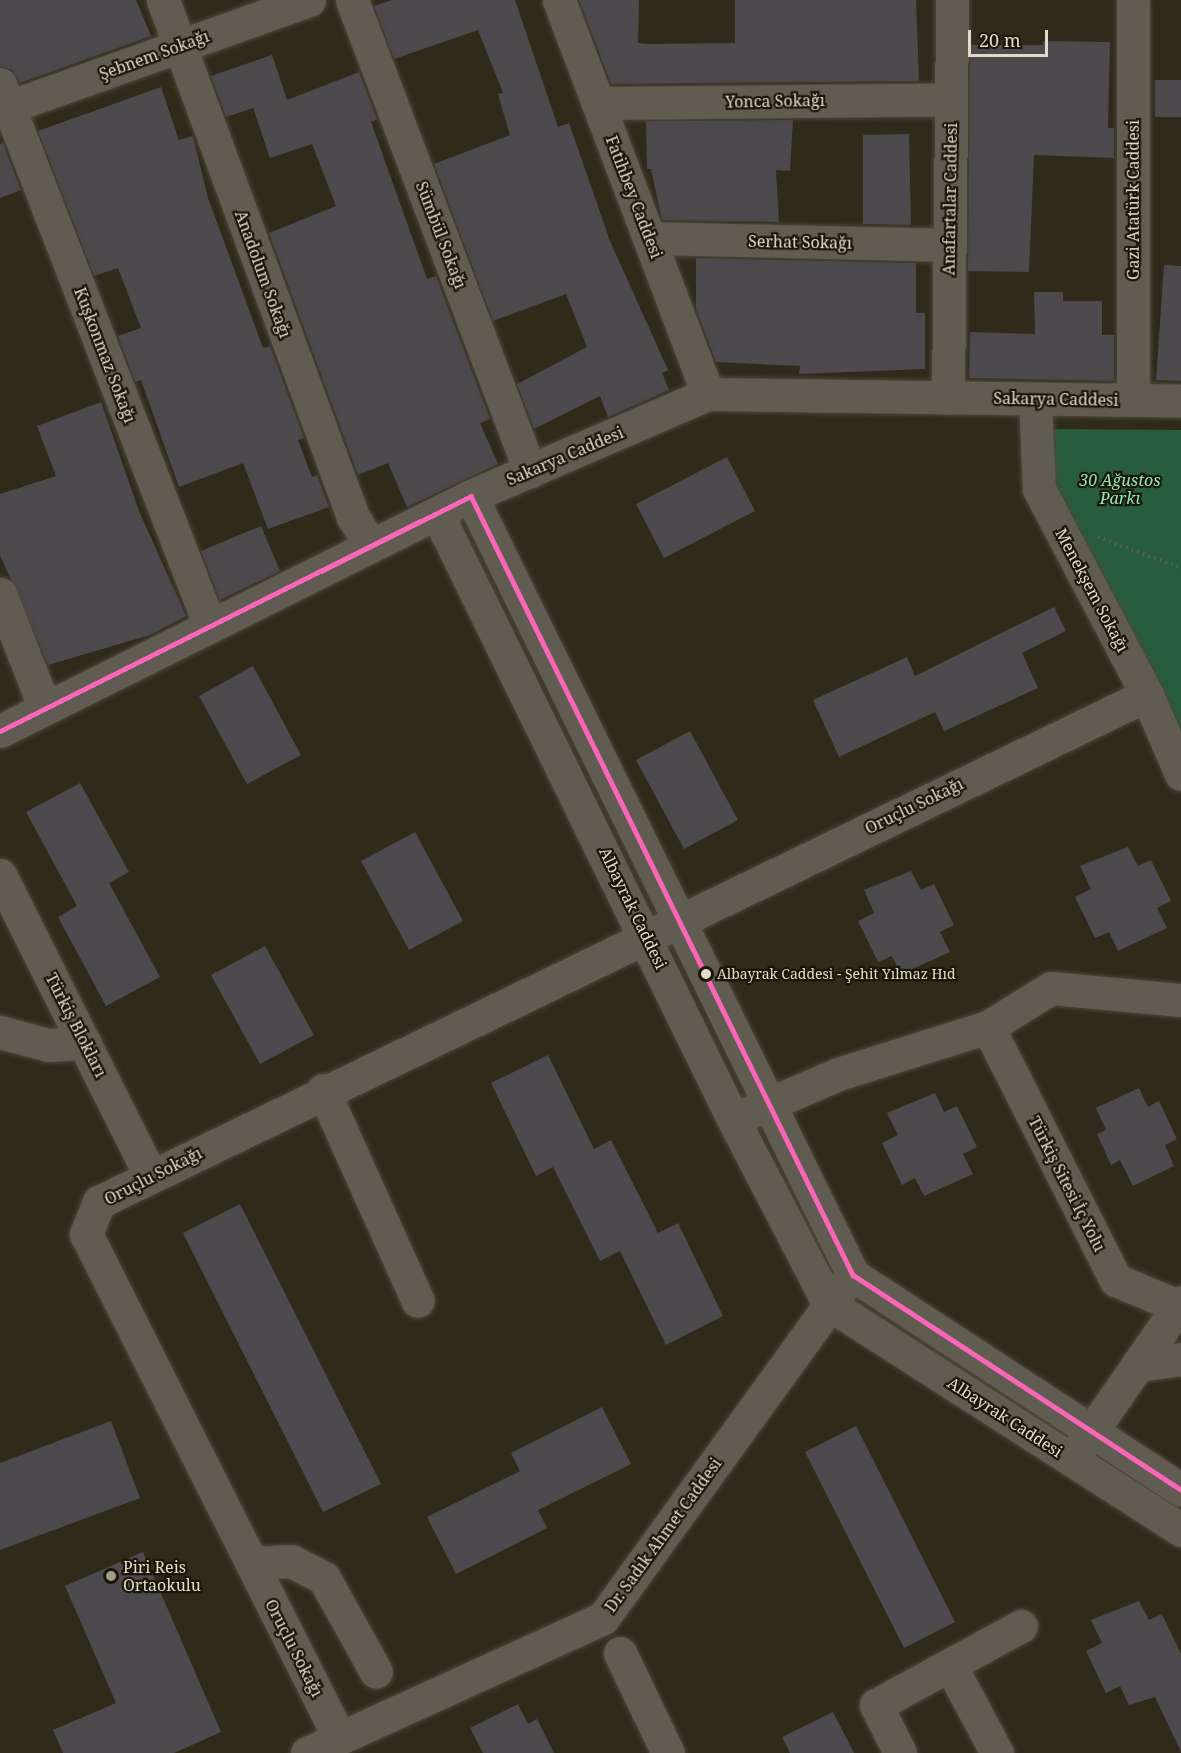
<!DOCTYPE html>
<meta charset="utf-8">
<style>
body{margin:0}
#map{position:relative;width:1181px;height:1753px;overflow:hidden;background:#302a1b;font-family:"Noto Serif",serif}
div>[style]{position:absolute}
.green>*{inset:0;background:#285c3e}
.building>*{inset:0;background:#4c4a4d}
.path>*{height:4px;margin-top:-2px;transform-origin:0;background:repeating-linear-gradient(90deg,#615c51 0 1.5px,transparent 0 6px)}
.roads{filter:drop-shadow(0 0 2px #4c473b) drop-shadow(0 0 2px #4c473b)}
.minor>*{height:33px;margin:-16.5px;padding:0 16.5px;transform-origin:16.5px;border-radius:16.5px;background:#615c51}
.bus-1>*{height:4.5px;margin:-2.25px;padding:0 2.25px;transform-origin:2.25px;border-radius:2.25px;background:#fa66b7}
.dots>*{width:16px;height:16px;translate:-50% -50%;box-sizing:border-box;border:3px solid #1b160a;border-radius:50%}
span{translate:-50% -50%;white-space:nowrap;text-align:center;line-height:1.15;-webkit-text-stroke:4.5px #1b160a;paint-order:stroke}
.bus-label{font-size:14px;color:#e2dbcb}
.left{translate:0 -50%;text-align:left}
.street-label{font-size:16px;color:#e2dbcb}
.park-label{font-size:16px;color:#90eab5;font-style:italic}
.poi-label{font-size:16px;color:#e2dbcb}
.scale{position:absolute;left:968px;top:30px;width:80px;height:27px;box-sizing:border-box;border:3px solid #e2dbcb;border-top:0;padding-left:8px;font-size:18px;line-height:21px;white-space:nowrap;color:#e2dbcb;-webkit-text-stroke:4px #1b160a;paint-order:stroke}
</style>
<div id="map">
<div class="green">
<div style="clip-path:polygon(1051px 429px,1181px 430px,1181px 745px,1055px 491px)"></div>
</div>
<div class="building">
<div style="clip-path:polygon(0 0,136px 0,151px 36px,20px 83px,12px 70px,0 66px)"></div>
<div style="clip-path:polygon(392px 0,515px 0,558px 127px,569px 123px,610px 241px,668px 370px,662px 373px,669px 390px,608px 417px,600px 396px,534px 429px,517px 384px,587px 347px,566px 294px,493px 321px,434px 164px,510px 135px,498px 94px,503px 93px,478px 30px,394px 59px,374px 6px)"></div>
<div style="clip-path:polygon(579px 0,639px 0,638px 43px,649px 44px,735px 43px,735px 0,916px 0,919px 81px,611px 84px)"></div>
<div style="clip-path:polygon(1043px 41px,1110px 42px,1108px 128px,1114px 128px,1114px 158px,1034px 155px,1029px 272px,968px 271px,970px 45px,1043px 45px)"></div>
<div style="clip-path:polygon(272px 55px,287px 100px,359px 72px,377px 119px,371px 122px,427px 279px,436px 276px,490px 419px,480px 423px,498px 464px,407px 507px,388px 463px,358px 475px,269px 233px,336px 206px,312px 144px,270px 158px,253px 108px,226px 117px,211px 76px)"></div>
<div style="clip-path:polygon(1155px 80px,1181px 80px,1181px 117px,1155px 117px)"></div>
<div style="clip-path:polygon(161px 87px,179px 140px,193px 136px,208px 198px,263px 348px,270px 346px,304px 438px,298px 440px,312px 477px,317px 475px,329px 507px,268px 529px,243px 463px,179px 487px,141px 380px,135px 382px,118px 336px,141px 328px,118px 268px,94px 276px,38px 131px)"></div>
<div style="clip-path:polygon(793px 120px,790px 171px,776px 170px,779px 222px,662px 220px,651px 169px,647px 169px,646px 121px)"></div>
<div style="clip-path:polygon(909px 134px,911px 225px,863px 224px,863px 135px)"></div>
<div style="clip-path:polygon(3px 143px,21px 190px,0 198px,0 144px)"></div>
<div style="clip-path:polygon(696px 258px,916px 263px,916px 313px,925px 313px,925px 369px,799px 374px,800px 366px,716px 362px,696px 309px)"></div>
<div style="clip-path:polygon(1164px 265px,1181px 266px,1181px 381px,1156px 380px)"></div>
<div style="clip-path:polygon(1034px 292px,1063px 292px,1063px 301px,1102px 301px,1102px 335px,1114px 335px,1114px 381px,969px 378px,970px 332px,1035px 334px)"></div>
<div style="clip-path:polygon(101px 402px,139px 511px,186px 616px,150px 635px,48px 665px,0 555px,0 494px,56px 476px,37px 426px)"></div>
<div style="clip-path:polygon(727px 457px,755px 511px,664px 558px,636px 504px)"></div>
<div style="clip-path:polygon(261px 526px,280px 571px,220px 600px,201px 551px)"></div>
<div style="clip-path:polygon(1054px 607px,1066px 631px,1022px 653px,1038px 688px,944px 731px,935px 712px,839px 757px,813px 700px,907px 657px,915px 676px)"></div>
<div style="clip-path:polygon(253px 666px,301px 755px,247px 784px,199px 696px)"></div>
<div style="clip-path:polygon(690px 731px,738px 820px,684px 849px,636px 760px)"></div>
<div style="clip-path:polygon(80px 783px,129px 872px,109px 883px,160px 977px,106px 1006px,58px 917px,77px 906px,26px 812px)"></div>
<div style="clip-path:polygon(415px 832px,463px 921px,409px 950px,361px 861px)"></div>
<div style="clip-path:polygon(1128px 847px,1138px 866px,1151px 860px,1171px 901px,1157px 908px,1167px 928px,1118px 951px,1109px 932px,1095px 938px,1075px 897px,1091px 889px,1080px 866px)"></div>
<div style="clip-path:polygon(911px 871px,921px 890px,934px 884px,954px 925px,940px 932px,950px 952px,901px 974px,892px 956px,878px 962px,858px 921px,874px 913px,864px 890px)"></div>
<div style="clip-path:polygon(265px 946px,314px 1035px,260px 1064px,211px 975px)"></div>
<div style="clip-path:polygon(548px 1055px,594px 1149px,611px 1140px,658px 1233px,678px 1223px,723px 1316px,666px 1345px,620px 1251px,600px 1261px,553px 1167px,536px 1176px,491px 1083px)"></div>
<div style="clip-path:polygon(1139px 1088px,1148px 1107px,1159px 1101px,1177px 1139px,1165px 1145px,1174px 1166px,1133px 1186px,1120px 1160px,1111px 1165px,1097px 1134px,1106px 1130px,1096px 1108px)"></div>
<div style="clip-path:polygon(935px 1093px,944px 1112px,957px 1106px,977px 1147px,963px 1154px,973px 1174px,924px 1196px,915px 1178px,902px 1185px,882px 1143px,898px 1135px,887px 1113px)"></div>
<div style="clip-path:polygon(240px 1204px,381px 1484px,323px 1512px,183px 1233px)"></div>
<div style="clip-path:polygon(602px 1407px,631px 1464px,538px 1510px,547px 1528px,456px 1574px,427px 1517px,520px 1471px,511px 1453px)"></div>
<div style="clip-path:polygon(111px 1421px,140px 1498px,0 1550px,0 1463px)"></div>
<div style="clip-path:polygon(856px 1426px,955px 1622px,904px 1648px,805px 1452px)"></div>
<div style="clip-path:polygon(143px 1552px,221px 1732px,174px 1753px,63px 1753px,53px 1730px,116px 1703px,65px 1586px)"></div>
<div style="clip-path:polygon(1139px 1601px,1149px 1620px,1162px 1614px,1181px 1654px,1181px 1752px,1155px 1697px,1129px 1705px,1120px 1686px,1106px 1693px,1086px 1651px,1102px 1643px,1091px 1620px)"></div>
<div style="clip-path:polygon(518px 1704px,528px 1724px,537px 1719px,554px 1753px,483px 1753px,470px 1728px)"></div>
<div style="clip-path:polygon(833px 1712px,854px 1753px,790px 1753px,782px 1737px)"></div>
</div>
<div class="path">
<div style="left:1098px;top:537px;width:89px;rotate:20.5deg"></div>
</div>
<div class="roads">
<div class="minor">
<div style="left:163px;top:0;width:551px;rotate:69.82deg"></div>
<div style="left:353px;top:517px;width:34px;rotate:58deg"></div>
<div style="left:352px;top:0;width:504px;rotate:69.3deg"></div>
<div style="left:559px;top:0;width:421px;rotate:69.3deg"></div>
<div style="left:0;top:84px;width:581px;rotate:68.82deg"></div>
<div style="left:598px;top:103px;width:353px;rotate:-0.6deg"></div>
<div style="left:0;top:110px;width:328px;rotate:-19.6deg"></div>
<div style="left:649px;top:238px;width:301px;rotate:1.3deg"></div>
<div style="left:948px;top:398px;width:398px;rotate:-89.4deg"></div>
<div style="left:1035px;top:399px;width:90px;rotate:87.5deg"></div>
<div style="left:1039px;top:489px;width:233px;rotate:62.3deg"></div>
<div style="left:1147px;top:695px;width:86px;rotate:66.7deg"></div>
<div style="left:1133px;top:400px;width:400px;rotate:-90deg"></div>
<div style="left:471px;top:496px;width:868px;rotate:63.88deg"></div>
<div style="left:853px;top:1275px;width:392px;rotate:33.2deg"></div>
<div style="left:437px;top:513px;width:674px;rotate:63.97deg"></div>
<div style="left:733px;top:1119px;width:208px;rotate:62.6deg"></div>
<div style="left:829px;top:1304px;width:418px;rotate:32.7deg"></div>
<div style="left:0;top:594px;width:123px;rotate:68.5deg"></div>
<div style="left:0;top:731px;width:526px;rotate:-26.52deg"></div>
<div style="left:471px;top:496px;width:258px;rotate:-23.3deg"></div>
<div style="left:708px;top:394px;width:473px;rotate:0.8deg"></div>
<div style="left:0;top:875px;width:337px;rotate:63.4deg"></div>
<div style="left:988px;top:1027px;width:74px;rotate:-31.8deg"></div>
<div style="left:1051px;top:988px;width:131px;rotate:5.3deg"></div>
<div style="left:0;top:1032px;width:50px;rotate:15.2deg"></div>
<div style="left:48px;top:1045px;width:37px;rotate:-3deg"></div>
<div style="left:323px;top:1090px;width:231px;rotate:65.8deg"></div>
<div style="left:748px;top:1113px;width:98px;rotate:-23.4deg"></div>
<div style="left:838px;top:1074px;width:157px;rotate:-17.4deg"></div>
<div style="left:988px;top:1027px;width:284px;rotate:63.2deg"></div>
<div style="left:1116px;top:1280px;width:67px;rotate:22.8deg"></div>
<div style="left:1138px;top:1365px;width:43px;rotate:-7.9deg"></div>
<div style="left:1078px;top:1451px;width:181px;rotate:-55.3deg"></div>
<div style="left:252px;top:1563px;width:39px;rotate:-3deg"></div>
<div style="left:291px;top:1561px;width:37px;rotate:27deg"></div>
<div style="left:324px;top:1578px;width:107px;rotate:61deg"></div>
<div style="left:620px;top:1653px;width:111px;rotate:64.4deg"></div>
<div style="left:950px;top:1665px;width:100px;rotate:61.9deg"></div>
<div style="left:339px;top:1737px;width:563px;rotate:-116.7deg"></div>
<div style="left:86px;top:1234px;width:35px;rotate:-68deg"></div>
<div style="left:99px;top:1202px;width:1164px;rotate:-25.82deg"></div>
<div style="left:307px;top:1753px;width:325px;rotate:-24.5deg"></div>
<div style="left:603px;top:1618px;width:407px;rotate:-54.1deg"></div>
<div style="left:900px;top:1753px;width:54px;rotate:-116.6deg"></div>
<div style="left:876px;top:1705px;width:165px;rotate:-28.6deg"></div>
</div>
</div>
<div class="bus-1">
<div style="left:0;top:731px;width:526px;rotate:-26.52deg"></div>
<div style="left:471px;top:496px;width:868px;rotate:63.88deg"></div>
<div style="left:853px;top:1275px;width:392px;rotate:33.2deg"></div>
</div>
<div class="dots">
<div style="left:706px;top:974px;background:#e2dbcb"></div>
<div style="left:111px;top:1576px;background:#a49d8d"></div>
</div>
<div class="bus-label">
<span class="left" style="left:717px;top:974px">Albayrak Caddesi - Şehit Yılmaz Hıd</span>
</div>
<div class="street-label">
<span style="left:154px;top:55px;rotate:-20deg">Şebnem Sokağı</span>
<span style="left:775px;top:101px;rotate:-1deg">Yonca Sokağı</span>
<span style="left:634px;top:197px;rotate:69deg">Fatihbey Caddesi</span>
<span style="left:950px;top:199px;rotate:-89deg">Anafartalar Caddesi</span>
<span style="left:1133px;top:200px;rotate:-90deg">Gazi Atatürk Caddesi</span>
<span style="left:441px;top:235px;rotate:69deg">Sümbül Sokağı</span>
<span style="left:800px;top:242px;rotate:1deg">Serhat Sokağı</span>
<span style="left:263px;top:274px;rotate:70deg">Anadolum Sokağı</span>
<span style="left:105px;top:355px;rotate:69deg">Kuşkonmaz Sokağı</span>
<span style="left:1056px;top:399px;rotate:1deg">Sakarya Caddesi</span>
<span style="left:565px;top:456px;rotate:-23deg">Sakarya Caddesi</span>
<span style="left:1092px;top:590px;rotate:62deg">Menekşem Sokağı</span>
<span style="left:914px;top:806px;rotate:-26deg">Oruçlu Sokağı</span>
<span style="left:633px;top:908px;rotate:64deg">Albayrak Caddesi</span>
<span style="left:76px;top:1025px;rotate:63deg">Türkiş Blokları</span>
<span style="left:153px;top:1176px;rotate:-27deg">Oruçlu Sokağı</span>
<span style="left:1067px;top:1184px;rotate:63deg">Türkiş Sitesi İç Yolu</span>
<span style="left:1005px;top:1417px;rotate:33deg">Albayrak Caddesi</span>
<span style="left:663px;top:1535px;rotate:-54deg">Dr. Sadık Ahmet Caddesi</span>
<span style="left:294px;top:1648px;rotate:63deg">Oruçlu Sokağı</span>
</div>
<div class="park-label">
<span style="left:1120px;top:489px">30 Ağustos<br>Parkı</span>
</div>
<div class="poi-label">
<span class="left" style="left:123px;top:1576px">Piri Reis<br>Ortaokulu</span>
</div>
<div class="scale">20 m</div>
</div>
